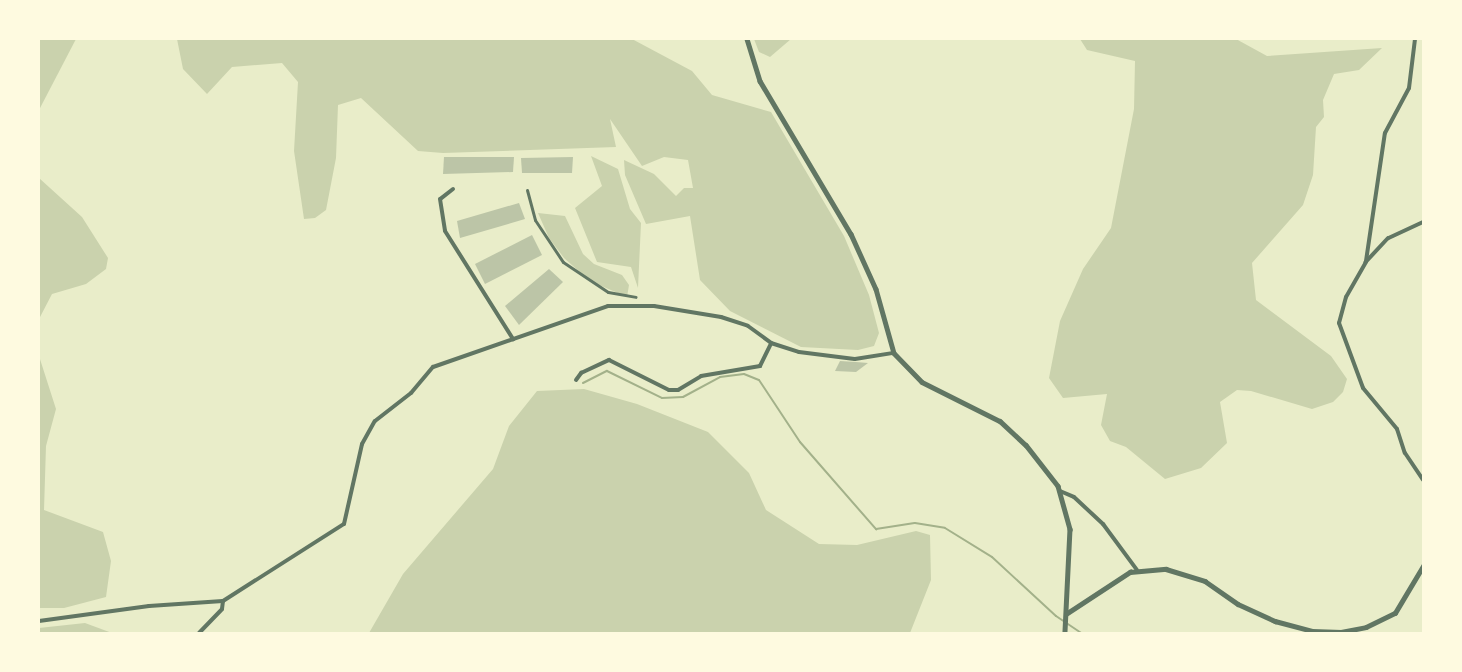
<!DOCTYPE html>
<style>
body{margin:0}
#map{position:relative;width:1462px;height:672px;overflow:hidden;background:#e9edc9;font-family:Barlow,sans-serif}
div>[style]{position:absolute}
.green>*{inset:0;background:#cad2ad}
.stream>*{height:2px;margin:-1px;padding:0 1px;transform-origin:1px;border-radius:1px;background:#a3b18a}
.building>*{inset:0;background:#bcc5a7}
.pedestrian>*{height:3px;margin:-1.5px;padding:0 1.5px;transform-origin:1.5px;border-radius:1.5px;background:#617663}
.minor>*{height:4px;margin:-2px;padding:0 2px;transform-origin:2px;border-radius:2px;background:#617663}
.tertiary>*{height:4.5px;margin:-2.25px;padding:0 2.25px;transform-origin:2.25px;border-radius:2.25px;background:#617663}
span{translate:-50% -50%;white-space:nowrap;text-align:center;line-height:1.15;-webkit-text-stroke:4.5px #fefae0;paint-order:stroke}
.frame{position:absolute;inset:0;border:40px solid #fefae0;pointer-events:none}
</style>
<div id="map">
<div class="green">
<div style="clip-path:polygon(39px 39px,76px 39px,39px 110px)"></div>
<div style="clip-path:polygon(177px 39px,632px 39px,692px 71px,712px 95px,771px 112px,844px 236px,869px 295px,879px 333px,874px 346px,858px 350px,801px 347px,730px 311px,700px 280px,690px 216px,646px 224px,625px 175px,624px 160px,654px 174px,676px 196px,684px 188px,693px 188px,688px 160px,664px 157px,642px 166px,610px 119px,616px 147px,443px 153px,418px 151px,361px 98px,338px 105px,336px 158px,326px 210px,315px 218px,304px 219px,294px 151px,298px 82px,282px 63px,232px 67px,207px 94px,183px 69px)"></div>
<div style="clip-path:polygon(754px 39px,791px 39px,770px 57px,759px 52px)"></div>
<div style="clip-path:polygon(1080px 39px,1236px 39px,1267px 56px,1382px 48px,1359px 70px,1334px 74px,1323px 100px,1324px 117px,1316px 127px,1313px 175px,1303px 205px,1252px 263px,1256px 300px,1331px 356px,1347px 379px,1343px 392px,1333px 402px,1312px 409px,1251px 391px,1237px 390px,1220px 402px,1227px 443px,1201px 468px,1165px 479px,1126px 447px,1110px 441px,1101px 425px,1107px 394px,1063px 398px,1049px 378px,1060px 321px,1083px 269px,1111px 228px,1134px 109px,1135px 61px,1087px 50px)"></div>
<div style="clip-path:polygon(591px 156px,618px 169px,630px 209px,641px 223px,638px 288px,631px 267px,597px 262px,575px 208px,602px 186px)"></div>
<div style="clip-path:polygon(39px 178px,82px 217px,108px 258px,106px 269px,86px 284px,52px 294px,39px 319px)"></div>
<div style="clip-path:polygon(538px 213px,565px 216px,583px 254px,594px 264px,622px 275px,629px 285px,627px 297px,590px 281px,564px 258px,549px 238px)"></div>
<div style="clip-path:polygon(39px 356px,56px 409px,46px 446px,44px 510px,103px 532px,111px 561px,106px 597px,64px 608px,39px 608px)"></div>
<div style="clip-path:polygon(584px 389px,637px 404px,708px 432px,749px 473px,766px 510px,819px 544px,857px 545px,916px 531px,930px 535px,931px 580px,910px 633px,369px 633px,403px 574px,493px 469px,509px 426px,537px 391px)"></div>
<div style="clip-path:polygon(85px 623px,112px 633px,39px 633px,39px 628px)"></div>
</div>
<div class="stream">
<div style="left:583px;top:383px;width:27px;rotate:-27deg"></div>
<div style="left:607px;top:371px;width:61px;rotate:26.1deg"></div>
<div style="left:662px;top:398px;width:21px;rotate:-3deg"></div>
<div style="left:683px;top:397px;width:42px;rotate:-28.4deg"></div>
<div style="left:720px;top:377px;width:24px;rotate:-7deg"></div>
<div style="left:744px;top:374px;width:16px;rotate:22deg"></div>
<div style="left:759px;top:380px;width:74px;rotate:56.5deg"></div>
<div style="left:800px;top:442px;width:116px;rotate:48.9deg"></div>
<div style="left:876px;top:529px;width:39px;rotate:-9deg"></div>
<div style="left:915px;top:523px;width:30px;rotate:9deg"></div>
<div style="left:945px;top:528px;width:55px;rotate:31.7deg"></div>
<div style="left:992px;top:557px;width:87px;rotate:42.7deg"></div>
<div style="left:1056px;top:616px;width:30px;rotate:34deg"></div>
</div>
<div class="building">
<div style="clip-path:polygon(444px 157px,514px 157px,513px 172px,443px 174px)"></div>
<div style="clip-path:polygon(573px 157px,572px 173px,522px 173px,521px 158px)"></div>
<div style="clip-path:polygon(519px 203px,525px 219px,460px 238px,457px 221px)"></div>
<div style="clip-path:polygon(532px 235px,542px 255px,485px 284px,475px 264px)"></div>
<div style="clip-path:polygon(549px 269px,563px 282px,519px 325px,505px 306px)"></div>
<div style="clip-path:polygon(840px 361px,856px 362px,868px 363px,856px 372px,835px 371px)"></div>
</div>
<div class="pedestrian">
<div style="left:527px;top:190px;width:31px;rotate:75deg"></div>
<div style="left:535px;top:220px;width:50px;rotate:56.3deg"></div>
<div style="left:563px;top:262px;width:54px;rotate:33.7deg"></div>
<div style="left:608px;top:292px;width:28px;rotate:10deg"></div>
</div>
<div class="minor">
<div style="left:453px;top:189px;width:16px;rotate:142deg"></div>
<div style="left:440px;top:199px;width:32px;rotate:81deg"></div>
<div style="left:445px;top:231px;width:128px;rotate:57.8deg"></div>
<div style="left:1423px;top:222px;width:38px;rotate:155deg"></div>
<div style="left:1388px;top:238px;width:33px;rotate:133deg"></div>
<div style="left:1366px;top:262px;width:40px;rotate:119.7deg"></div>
<div style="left:1346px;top:297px;width:27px;rotate:105deg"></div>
<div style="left:1339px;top:323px;width:69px;rotate:69.7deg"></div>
<div style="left:1363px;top:388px;width:53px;rotate:50.3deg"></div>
<div style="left:1397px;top:429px;width:25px;rotate:72deg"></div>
<div style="left:1405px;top:453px;width:32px;rotate:56deg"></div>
<div style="left:1366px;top:261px;width:129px;rotate:-81.6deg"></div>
<div style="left:1385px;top:133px;width:51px;rotate:-61.9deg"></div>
<div style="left:1409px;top:88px;width:49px;rotate:-83deg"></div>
<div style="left:576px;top:380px;width:9px;rotate:-54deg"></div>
<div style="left:581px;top:373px;width:31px;rotate:-25deg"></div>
<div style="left:609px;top:360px;width:67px;rotate:26.6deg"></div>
<div style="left:669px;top:390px;width:9px"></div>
<div style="left:678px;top:390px;width:27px;rotate:-31deg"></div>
<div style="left:701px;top:376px;width:60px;rotate:-9.6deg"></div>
<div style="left:760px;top:366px;width:25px;rotate:-64deg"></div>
<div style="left:1060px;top:491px;width:15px;rotate:23deg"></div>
<div style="left:1074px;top:497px;width:40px;rotate:43deg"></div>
<div style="left:1103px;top:524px;width:57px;rotate:53.5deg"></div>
<div style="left:39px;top:621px;width:111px;rotate:-7.8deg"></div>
<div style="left:149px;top:606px;width:74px;rotate:-3.9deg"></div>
<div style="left:223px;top:601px;width:143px;rotate:-32.5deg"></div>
<div style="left:344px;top:524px;width:82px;rotate:-77.3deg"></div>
<div style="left:362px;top:444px;width:26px;rotate:-61deg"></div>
<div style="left:375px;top:421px;width:46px;rotate:-37.9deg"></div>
<div style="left:411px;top:393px;width:34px;rotate:-50deg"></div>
<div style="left:433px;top:367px;width:185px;rotate:-19.2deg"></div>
<div style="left:608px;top:306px;width:46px"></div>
<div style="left:654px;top:306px;width:68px;rotate:9.3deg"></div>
<div style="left:721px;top:317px;width:28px;rotate:18deg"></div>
<div style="left:748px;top:326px;width:29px;rotate:36deg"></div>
<div style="left:771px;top:343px;width:29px;rotate:18deg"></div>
<div style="left:799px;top:352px;width:56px;rotate:7.1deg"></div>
<div style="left:855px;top:359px;width:39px;rotate:-9deg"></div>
<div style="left:199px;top:633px;width:33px;rotate:-46deg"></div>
<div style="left:222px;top:609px;width:8px;rotate:-83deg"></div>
</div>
<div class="tertiary">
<div style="left:747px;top:39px;width:44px;rotate:72.8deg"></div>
<div style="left:760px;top:81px;width:178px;rotate:59.3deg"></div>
<div style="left:851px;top:234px;width:60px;rotate:65.6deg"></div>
<div style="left:876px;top:289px;width:66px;rotate:74.3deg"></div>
<div style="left:894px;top:353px;width:40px;rotate:46deg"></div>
<div style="left:922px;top:382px;width:87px;rotate:26.6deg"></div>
<div style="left:1000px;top:421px;width:35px;rotate:43deg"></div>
<div style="left:1026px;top:445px;width:52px;rotate:52deg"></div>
<div style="left:1058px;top:486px;width:45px;rotate:74.4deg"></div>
<div style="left:1070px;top:529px;width:104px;rotate:92.8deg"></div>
<div style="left:1066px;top:614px;width:77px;rotate:-33.3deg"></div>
<div style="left:1130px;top:572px;width:36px;rotate:-5deg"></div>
<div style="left:1166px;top:569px;width:41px;rotate:17.1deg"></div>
<div style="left:1205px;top:581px;width:40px;rotate:34.9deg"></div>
<div style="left:1238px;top:604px;width:41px;rotate:24.7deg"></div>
<div style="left:1275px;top:621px;width:38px;rotate:15deg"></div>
<div style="left:1312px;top:631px;width:29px;rotate:2deg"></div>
<div style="left:1341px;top:632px;width:25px;rotate:-11deg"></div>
<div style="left:1366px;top:627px;width:32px;rotate:-26deg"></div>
<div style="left:1395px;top:613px;width:55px;rotate:-59.2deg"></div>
</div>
<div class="frame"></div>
</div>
